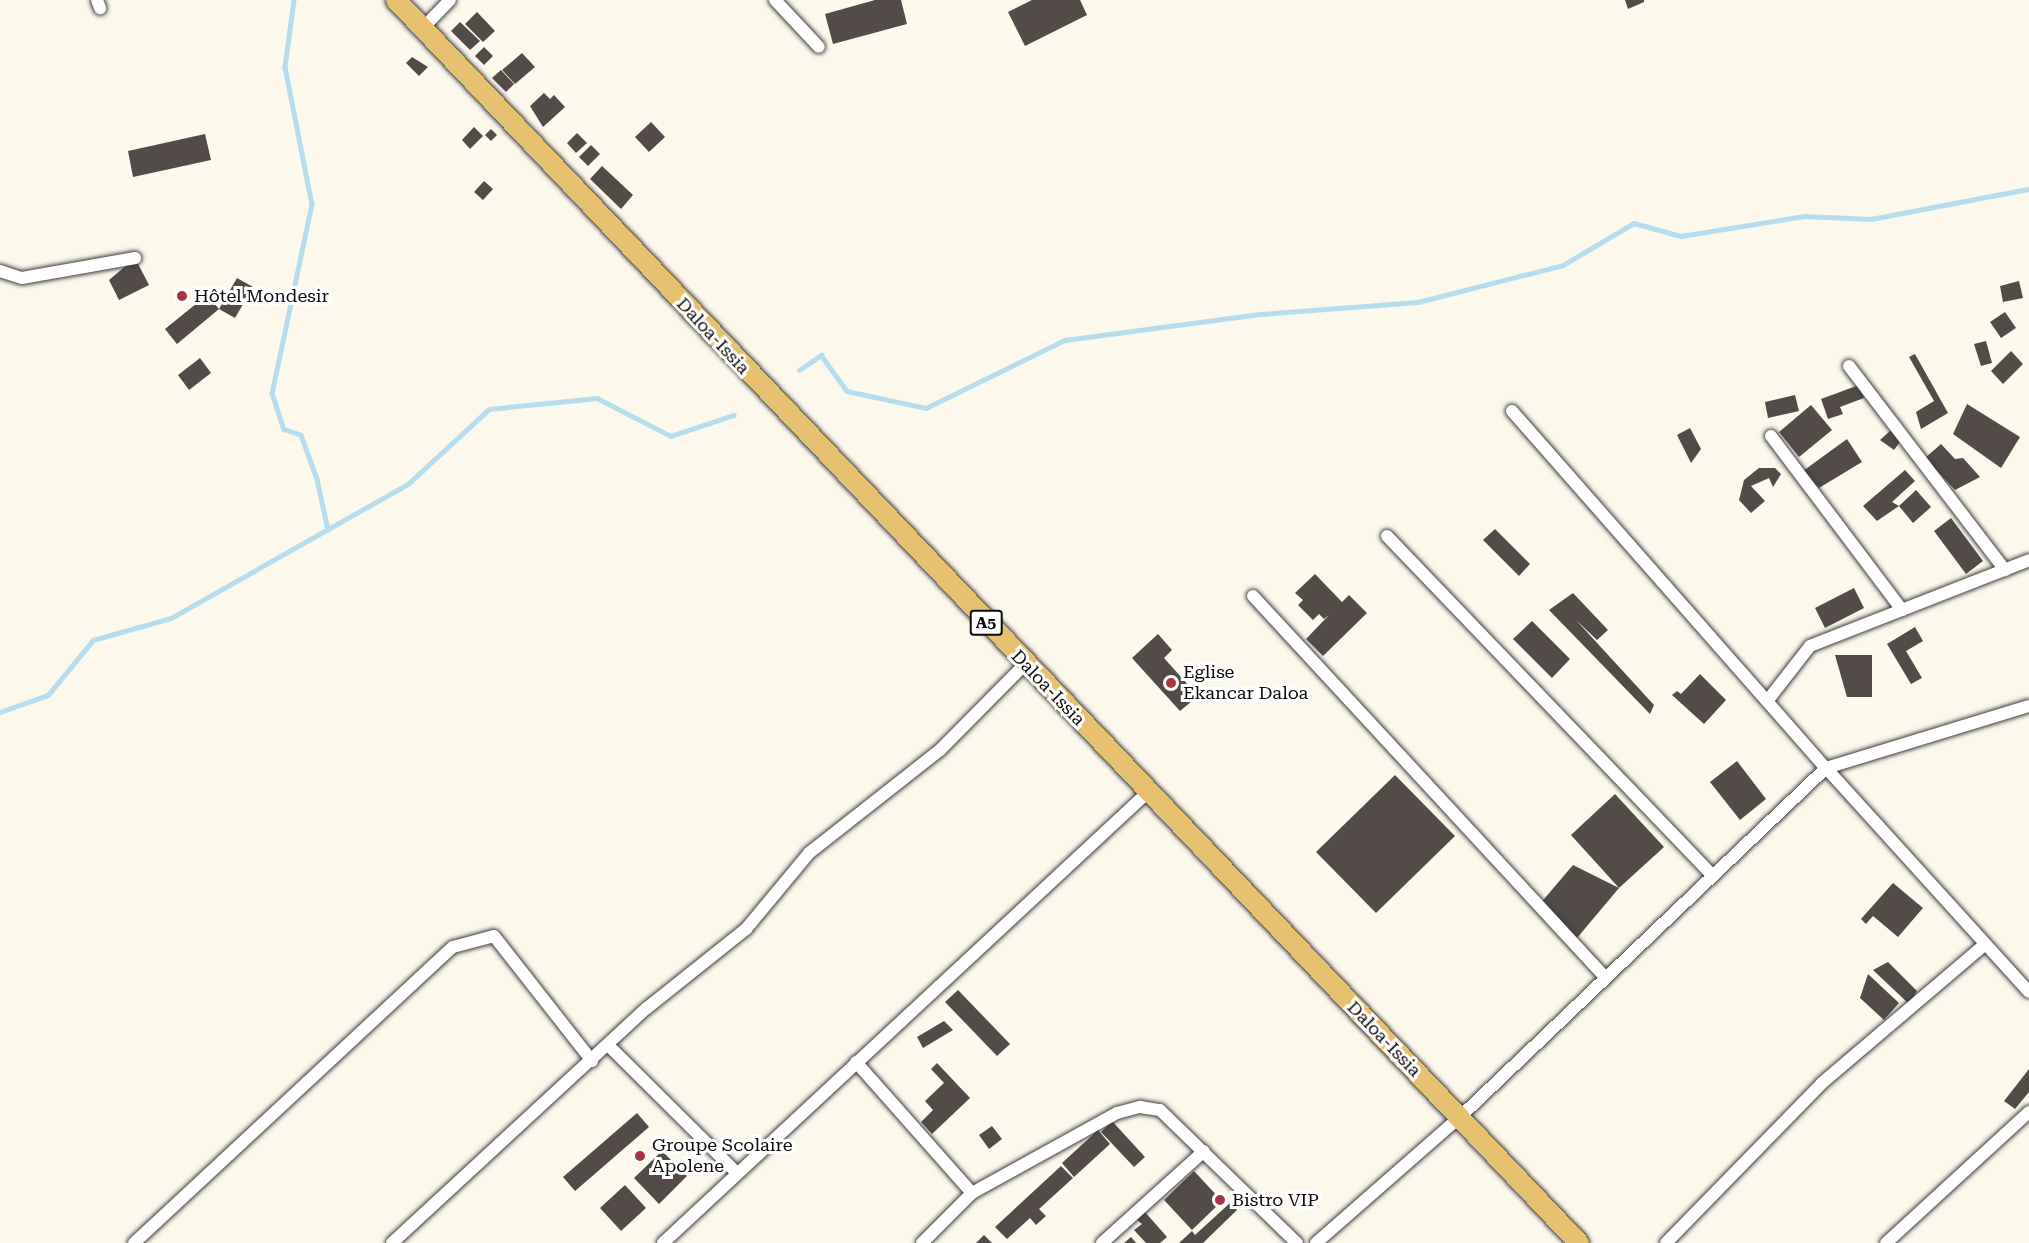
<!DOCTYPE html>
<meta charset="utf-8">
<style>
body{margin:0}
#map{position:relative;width:2029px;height:1243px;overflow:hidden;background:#fcf8eb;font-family:"Roboto Serif",serif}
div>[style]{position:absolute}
.stream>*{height:4.5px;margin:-2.25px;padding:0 2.25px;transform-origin:2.25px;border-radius:2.25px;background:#b5ddee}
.building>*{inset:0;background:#524b48}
.roads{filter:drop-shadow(0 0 2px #3d3d3d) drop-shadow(0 0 2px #3d3d3d)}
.minor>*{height:12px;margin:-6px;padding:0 6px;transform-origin:6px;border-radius:6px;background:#fff}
.primary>*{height:20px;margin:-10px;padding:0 10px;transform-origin:10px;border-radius:10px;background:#e7c16f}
.dots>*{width:16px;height:16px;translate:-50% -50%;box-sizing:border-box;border:3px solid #fff;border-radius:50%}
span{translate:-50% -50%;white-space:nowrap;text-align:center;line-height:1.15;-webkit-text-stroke:6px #fff;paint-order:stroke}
.shield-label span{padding:2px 4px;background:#fff;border:2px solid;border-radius:4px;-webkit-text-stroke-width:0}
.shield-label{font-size:16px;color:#0a0a0a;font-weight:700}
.poi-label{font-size:18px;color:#0a0a0a}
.left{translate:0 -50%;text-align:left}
.street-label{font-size:18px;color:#0a0a0a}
</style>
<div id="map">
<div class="stream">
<div style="left:294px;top:0;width:68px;rotate:97.7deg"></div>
<div style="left:285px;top:67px;width:140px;rotate:78.9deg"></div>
<div style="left:312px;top:204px;width:193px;rotate:101.9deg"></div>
<div style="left:272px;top:393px;width:38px;rotate:72deg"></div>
<div style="left:284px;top:429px;width:18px;rotate:19deg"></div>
<div style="left:301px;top:435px;width:47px;rotate:70deg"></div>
<div style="left:317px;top:479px;width:52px;rotate:77.8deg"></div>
<div style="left:799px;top:370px;width:27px;rotate:-34deg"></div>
<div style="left:821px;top:355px;width:44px;rotate:54.2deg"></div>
<div style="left:847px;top:391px;width:81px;rotate:12.1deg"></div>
<div style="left:926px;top:408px;width:155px;rotate:-26.1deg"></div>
<div style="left:1065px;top:340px;width:198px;rotate:-7.6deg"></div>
<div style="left:1261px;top:314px;width:157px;rotate:-4.4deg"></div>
<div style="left:1418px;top:302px;width:150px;rotate:-14.3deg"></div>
<div style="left:1563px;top:265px;width:82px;rotate:-30.6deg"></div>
<div style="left:1634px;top:223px;width:49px;rotate:15.5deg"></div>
<div style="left:1681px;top:236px;width:125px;rotate:-9.2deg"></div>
<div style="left:1804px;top:216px;width:67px;rotate:2.6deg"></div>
<div style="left:1871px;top:219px;width:161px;rotate:-10.8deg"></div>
<div style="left:0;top:712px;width:51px;rotate:-19.5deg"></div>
<div style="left:48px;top:695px;width:71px;rotate:-50.7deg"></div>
<div style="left:93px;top:640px;width:81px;rotate:-15.8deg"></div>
<div style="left:171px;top:618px;width:272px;rotate:-29.5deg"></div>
<div style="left:408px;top:484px;width:110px;rotate:-42.8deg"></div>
<div style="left:489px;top:409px;width:109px;rotate:-5.8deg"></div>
<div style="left:597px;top:398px;width:83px;rotate:27.2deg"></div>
<div style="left:671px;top:436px;width:66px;rotate:-18.4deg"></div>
</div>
<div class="building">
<div style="clip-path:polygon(875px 0,901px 0,907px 24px,833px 44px,825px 14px)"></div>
<div style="clip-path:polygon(1032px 0,1080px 0,1087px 15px,1025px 46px,1008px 12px)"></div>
<div style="clip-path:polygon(1625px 0,1644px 0,1644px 2px,1628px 9px)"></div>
<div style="clip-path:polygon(477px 12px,495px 31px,483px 42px,465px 24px)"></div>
<div style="clip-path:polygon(460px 22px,480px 41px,470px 50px,451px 31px)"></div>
<div style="clip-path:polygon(484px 47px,493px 56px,484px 65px,475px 56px)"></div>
<div style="clip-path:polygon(522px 53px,535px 67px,515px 84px,502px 70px)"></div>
<div style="clip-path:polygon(412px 57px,428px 67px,419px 76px,406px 63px)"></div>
<div style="clip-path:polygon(501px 70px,514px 84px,506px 92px,492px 78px)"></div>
<div style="clip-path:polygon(544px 93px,550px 99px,554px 95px,565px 107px,543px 127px,530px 106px)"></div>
<div style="clip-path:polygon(651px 122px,665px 137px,649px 152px,635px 137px)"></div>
<div style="clip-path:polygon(474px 127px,483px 136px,470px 149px,462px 140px)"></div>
<div style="clip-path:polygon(491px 129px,497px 135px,491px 141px,485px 135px)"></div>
<div style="clip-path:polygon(577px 133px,587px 143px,576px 153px,567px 143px)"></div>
<div style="clip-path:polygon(205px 134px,211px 160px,133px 177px,128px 151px)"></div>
<div style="clip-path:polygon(591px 145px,600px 154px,588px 166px,579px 157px)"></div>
<div style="clip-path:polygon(602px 166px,633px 195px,621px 209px,590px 179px)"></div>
<div style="clip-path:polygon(484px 181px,493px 189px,483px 200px,474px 192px)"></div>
<div style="clip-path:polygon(135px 258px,149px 285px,119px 300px,109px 280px)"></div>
<div style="clip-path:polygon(237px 278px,253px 287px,235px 318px,219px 309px)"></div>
<div style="clip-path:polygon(2019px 281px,2023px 298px,2003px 302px,2000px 286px)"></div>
<div style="clip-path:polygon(207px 295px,219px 309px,177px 344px,165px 329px)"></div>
<div style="clip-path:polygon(2005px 312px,2016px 328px,2001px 338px,1990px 322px)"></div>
<div style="clip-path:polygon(1986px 341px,1992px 363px,1981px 366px,1974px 344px)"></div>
<div style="clip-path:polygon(2011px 351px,2023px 364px,2003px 384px,1991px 371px)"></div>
<div style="clip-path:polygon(1915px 354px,1948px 413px,1921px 429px,1916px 412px,1934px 401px,1909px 357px)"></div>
<div style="clip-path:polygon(200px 358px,211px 373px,189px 390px,178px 375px)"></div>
<div style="clip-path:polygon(1859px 385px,1864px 398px,1840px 407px,1843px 414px,1828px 419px,1821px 399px)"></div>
<div style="clip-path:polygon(1795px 395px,1799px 411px,1768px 418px,1765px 402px)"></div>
<div style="clip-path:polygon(1967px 404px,2020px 437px,2001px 468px,1953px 434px)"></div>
<div style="clip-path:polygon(1811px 405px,1832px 430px,1799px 457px,1779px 432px)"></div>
<div style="clip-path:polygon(1690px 428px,1701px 449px,1691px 463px,1677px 435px)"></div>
<div style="clip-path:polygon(1891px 430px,1900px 442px,1894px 450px,1880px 440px)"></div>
<div style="clip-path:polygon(1847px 439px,1862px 462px,1819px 488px,1803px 471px)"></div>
<div style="clip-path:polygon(1941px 444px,1955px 459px,1963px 458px,1980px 477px,1955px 490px,1925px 458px)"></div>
<div style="clip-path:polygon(1759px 468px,1775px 468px,1781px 474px,1773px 487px,1769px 478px,1751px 486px,1765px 501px,1751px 513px,1739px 500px,1744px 480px)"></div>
<div style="clip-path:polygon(1905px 470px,1915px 481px,1892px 502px,1899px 506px,1916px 490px,1931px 507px,1913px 523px,1899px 506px,1877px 521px,1863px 506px)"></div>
<div style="clip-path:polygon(1951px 518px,1983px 561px,1966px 574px,1934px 531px)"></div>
<div style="clip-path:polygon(1495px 529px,1530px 564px,1519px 576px,1483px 540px)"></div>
<div style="clip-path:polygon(1315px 574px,1342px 602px,1349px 595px,1367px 613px,1323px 656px,1306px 639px,1329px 615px,1324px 619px,1319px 614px,1313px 620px,1298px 605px,1303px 600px,1295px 593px)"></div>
<div style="clip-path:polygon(1854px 588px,1864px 608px,1825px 628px,1815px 608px)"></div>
<div style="clip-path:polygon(1573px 593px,1608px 630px,1597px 640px,1576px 620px,1654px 705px,1650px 714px,1549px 610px)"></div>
<div style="clip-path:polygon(1532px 621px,1570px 659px,1552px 678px,1513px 639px)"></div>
<div style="clip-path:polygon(1915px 627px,1923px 641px,1906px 651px,1922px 678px,1911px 684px,1887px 644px)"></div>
<div style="clip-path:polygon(1158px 634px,1172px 650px,1164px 658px,1198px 696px,1180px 711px,1132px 658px)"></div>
<div style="clip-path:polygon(1835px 655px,1872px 655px,1872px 697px,1847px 697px)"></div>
<div style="clip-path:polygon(1700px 674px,1726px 700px,1704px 724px,1672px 695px,1677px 691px,1681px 694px)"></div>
<div style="clip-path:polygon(1737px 761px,1766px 799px,1740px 820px,1710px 782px)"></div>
<div style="clip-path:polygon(1395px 775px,1455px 836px,1376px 913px,1316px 852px)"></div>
<div style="clip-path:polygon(1615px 794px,1664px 847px,1619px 888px,1571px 835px)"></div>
<div style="clip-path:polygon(1573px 865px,1619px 888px,1577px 938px,1539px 905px)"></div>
<div style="clip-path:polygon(1893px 883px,1923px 908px,1898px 937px,1873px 916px,1866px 924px,1861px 919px)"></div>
<div style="clip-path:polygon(1888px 962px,1917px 991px,1909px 1004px,1873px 970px)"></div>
<div style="clip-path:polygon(1868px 974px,1899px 1003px,1884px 1020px,1860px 998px)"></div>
<div style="clip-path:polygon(958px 990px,1010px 1044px,997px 1056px,945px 1002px)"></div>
<div style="clip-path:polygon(944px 1021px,953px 1030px,923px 1048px,917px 1037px)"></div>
<div style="clip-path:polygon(937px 1063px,970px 1098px,932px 1134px,921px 1122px,933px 1110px,925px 1101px,944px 1083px,931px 1069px)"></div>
<div style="clip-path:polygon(2029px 1069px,2029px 1092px,2015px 1109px,2004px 1101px)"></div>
<div style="clip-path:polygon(637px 1113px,649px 1127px,575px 1191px,563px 1177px)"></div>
<div style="clip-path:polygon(1112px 1121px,1145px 1157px,1134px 1167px,1101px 1132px)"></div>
<div style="clip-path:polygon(992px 1126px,1002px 1139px,989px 1149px,979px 1135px)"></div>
<div style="clip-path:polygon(1098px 1130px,1110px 1144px,1074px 1177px,1062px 1163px)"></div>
<div style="clip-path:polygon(662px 1151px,687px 1176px,659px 1204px,634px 1178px)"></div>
<div style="clip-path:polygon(1061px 1166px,1073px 1178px,1039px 1209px,1046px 1216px,1036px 1225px,1030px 1218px,1007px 1239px,995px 1227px)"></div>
<div style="clip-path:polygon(1194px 1171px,1222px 1201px,1192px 1230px,1164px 1200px)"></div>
<div style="clip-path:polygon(625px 1185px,646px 1208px,621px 1231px,600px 1208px)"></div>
<div style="clip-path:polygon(1230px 1203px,1237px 1210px,1203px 1243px,1179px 1243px,1192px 1231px,1195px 1235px)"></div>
<div style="clip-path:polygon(1145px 1212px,1167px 1237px,1160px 1243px,1146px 1243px,1134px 1230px,1142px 1224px,1137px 1220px)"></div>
<div style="clip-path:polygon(984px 1235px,992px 1243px,976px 1243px)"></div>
<div style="clip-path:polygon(1131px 1237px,1136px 1243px,1124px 1243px)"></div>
</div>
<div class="roads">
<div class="minor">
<div style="left:97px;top:0;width:9px;rotate:69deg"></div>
<div style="left:775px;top:0;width:64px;rotate:46.9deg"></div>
<div style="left:422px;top:29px;width:40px;rotate:-46deg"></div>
<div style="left:0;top:271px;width:23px;rotate:18deg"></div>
<div style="left:22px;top:278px;width:115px;rotate:-10deg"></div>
<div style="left:1849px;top:366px;width:257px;rotate:52.6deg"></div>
<div style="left:1512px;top:411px;width:475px;rotate:48.7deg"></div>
<div style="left:1826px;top:768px;width:212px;rotate:-17deg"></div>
<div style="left:1771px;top:436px;width:218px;rotate:53deg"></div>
<div style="left:1387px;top:536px;width:470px;rotate:46.2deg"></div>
<div style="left:1253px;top:596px;width:519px;rotate:47.27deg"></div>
<div style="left:1768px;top:700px;width:68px;rotate:-52.1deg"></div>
<div style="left:1810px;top:646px;width:235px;rotate:-21.4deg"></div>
<div style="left:608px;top:1045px;width:182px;rotate:44.8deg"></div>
<div style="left:856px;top:1062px;width:175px;rotate:48.5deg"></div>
<div style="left:134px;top:1243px;width:435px;rotate:-42.9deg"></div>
<div style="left:453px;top:947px;width:42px;rotate:-15deg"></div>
<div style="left:494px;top:936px;width:159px;rotate:51.9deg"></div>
<div style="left:392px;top:1243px;width:347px;rotate:-42.7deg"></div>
<div style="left:647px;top:1008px;width:127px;rotate:-38.6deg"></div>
<div style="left:746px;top:929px;width:99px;rotate:-50.3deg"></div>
<div style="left:809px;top:853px;width:167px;rotate:-38.2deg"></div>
<div style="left:940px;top:750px;width:121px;rotate:-45.3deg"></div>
<div style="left:663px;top:1243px;width:664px;rotate:-42.92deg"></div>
<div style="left:922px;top:1243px;width:71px;rotate:-45deg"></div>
<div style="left:972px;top:1193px;width:166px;rotate:-28.9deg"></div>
<div style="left:1117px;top:1113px;width:24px;rotate:-15deg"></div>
<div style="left:1140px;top:1107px;width:20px;rotate:9deg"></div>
<div style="left:1160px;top:1110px;width:191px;rotate:44.2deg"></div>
<div style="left:1102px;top:1243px;width:137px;rotate:-42deg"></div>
<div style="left:1316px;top:1243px;width:190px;rotate:-41.2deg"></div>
<div style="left:1459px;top:1118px;width:507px;rotate:-43.64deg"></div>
<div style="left:1826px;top:768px;width:302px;rotate:47.8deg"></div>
<div style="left:1666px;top:1243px;width:223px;rotate:-45.7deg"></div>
<div style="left:1822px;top:1083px;width:213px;rotate:-40.4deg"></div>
<div style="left:1886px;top:1243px;width:194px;rotate:-42.5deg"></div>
</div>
<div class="primary">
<div style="left:396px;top:0;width:1716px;rotate:46.42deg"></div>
</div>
</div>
<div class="dots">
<div style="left:182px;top:296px;background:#a93443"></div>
<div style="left:1171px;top:683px;background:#a93443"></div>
<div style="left:640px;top:1156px;background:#a93443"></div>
<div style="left:1220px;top:1200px;background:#a93443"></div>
</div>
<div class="shield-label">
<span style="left:986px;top:623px">A5</span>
</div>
<div class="poi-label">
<span class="left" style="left:194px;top:296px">Hôtel Mondesir</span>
<span class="left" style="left:1183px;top:683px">Eglise<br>Ekancar Daloa</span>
<span class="left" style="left:652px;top:1156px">Groupe Scolaire<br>Apolene</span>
<span class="left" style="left:1232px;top:1200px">Bistro VIP</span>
</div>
<div class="street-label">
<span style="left:713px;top:336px;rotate:47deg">Daloa-Issia</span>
<span style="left:1048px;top:688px;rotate:46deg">Daloa-Issia</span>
<span style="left:1384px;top:1039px;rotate:46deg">Daloa-Issia</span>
</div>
</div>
